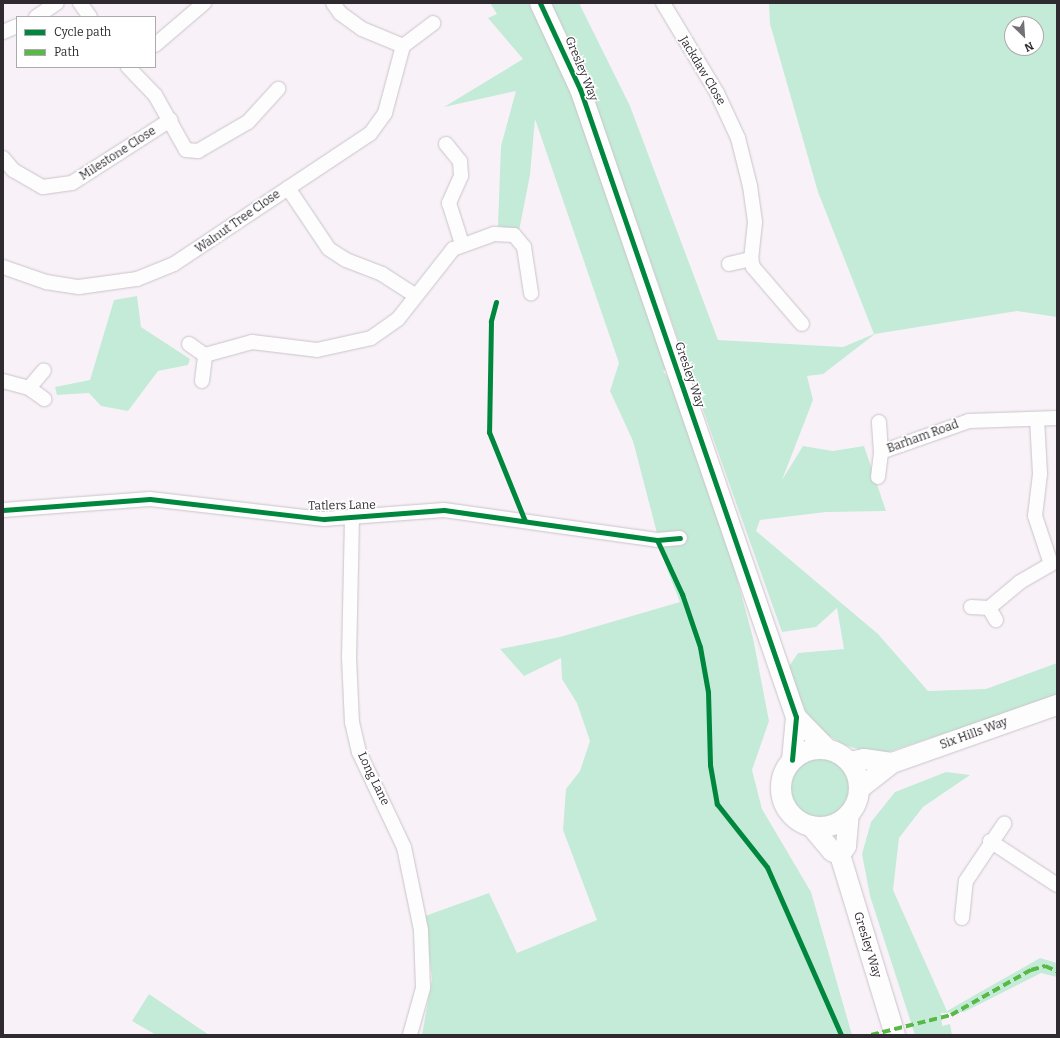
<!DOCTYPE html>
<style>
body{margin:0}
#map{position:relative;width:1060px;height:1038px;overflow:hidden;background:#f8f2f8;font-family:Bitter,serif}
div>[style]{position:absolute}
.green>*{inset:0;background:#c4ebd8}
.round{border-radius:50%}
.roads{filter:drop-shadow(0 0 1px #c9c4c9) drop-shadow(0 0 1px #c9c4c9)}
.street>*{height:14px;margin:-7px;padding:0 7px;transform-origin:7px;border-radius:7px;background:#fefdfe}
.secondary>*{height:20px;margin:-10px;padding:0 10px;transform-origin:10px;border-radius:10px;background:#fefdfe}
.secondary>.ring{margin:-10px;padding:0;box-sizing:content-box;background:none;border:20px solid #fefdfe;border-radius:50%}
.quiet>*{height:4px;margin-top:-2px;transform-origin:0;background:repeating-linear-gradient(90deg,#58b947 0 8px,transparent 0 12px)}
.cycleway>*{height:5px;margin:-2.5px;padding:0 2.5px;transform-origin:2.5px;border-radius:2.5px;background:#00873e}
span{translate:-50% -50%;white-space:nowrap;text-align:center;line-height:1.15;-webkit-text-stroke:3px #fff;paint-order:stroke}
.street-label{font-size:12px;color:#2f2a30}
.frame{position:absolute;inset:0;border:4px solid #2f2a30;pointer-events:none}
.legend{position:absolute;left:16px;top:16px;width:140px;height:52px;box-sizing:border-box;background:#fff;border:1px solid #acaaac;margin:0;padding:5px 7px;list-style:none;font-size:12px;color:#2f2a30}
.legend li{display:flex;align-items:center;gap:8px;height:20px}
.legend b{width:20px;border:1px solid #acaaac}
.north{position:absolute;left:1004px;top:16px;width:40px;height:40px;box-sizing:border-box;background:#fff;border:1px solid #acaaac;border-radius:50%;rotate:155deg;font-size:11px;font-weight:700;line-height:16px;text-align:center;color:#2f2a30}
.north::after{content:'';display:block;margin:auto;width:14px;height:18px;background:#757076;clip-path:polygon(50% 0,100% 100%,50% 72%,0 100%)}
</style>
<div id="map">
<div class="green">
<div style="clip-path:polygon(490px 3px,530px 3px,548px 37px,563px 69px,668px 369px,663px 371px,678px 390px,727px 541px,753px 638px,769px 721px,752px 770px,762px 809px,811px 892px,852px 1035px,422px 1035px,432px 979px,425px 916px,489px 893px,517px 953px,597px 920px,563px 830px,566px 789px,580px 771px,590px 741px,577px 703px,562px 679px,561px 658px,524px 676px,500px 649px,560px 637px,680px 602px,665px 564px,633px 441px,610px 391px,619px 363px,535px 119px,530px 175px,519px 231px,498px 226px,501px 146px,516px 91px,444px 107px,523px 59px,488px 18px,497px 14px)"></div>
<div style="clip-path:polygon(evenodd,551px 3px,579px 3px,630px 106px,718px 340px,843px 347px,874px 334px,818px 192px,770px 24px,769px 3px,1057px 3px,1057px 317px,1017px 311px,875px 334px,823px 374px,807px 376px,813px 400px,782px 480px,803px 446px,833px 451px,864px 446px,886px 511px,826px 512px,760px 520px,756px 531px,878px 634px,928px 691px,986px 689px,1057px 663px,1057px 696px,888px 752px,872px 753px,844px 745px,823px 732px,807px 715px,788px 668px,798px 653px,844px 649px,837px 608px,816px 627px,782px 632px,578px 58px,551px 3px,1012px 24px,1036px 24px,1036px 48px,1012px 48px,1012px 24px)"></div>
<div style="clip-path:polygon(137px 296px,141px 327px,190px 359px,188px 365px,158px 371px,128px 411px,101px 406px,89px 393px,57px 395px,55px 387px,90px 380px,114px 300px)"></div>
<div class="round" style="left:789px;top:758px;width:60px;height:60px"></div>
<div style="clip-path:polygon(946px 772px,970px 775px,923px 807px,899px 838px,893px 890px,947px 1011px,1040px 958px,1057px 963px,1057px 977px,1041px 973px,964px 1012px,941px 1013px,942px 1026px,950px 1024px,952px 1035px,915px 1035px,870px 896px,862px 854px,871px 822px,895px 792px)"></div>
<div style="clip-path:polygon(149px 994px,209px 1035px,156px 1035px,132px 1021px)"></div>
</div>
<div class="roads">
<div class="street">
<div style="left:80px;top:3px;width:17px;rotate:54deg"></div>
<div style="left:333px;top:3px;width:12px;rotate:55deg"></div>
<div style="left:340px;top:13px;width:27px;rotate:36deg"></div>
<div style="left:362px;top:29px;width:44px;rotate:22.5deg"></div>
<div style="left:663px;top:3px;width:105px;rotate:59deg"></div>
<div style="left:717px;top:93px;width:50px;rotate:65deg"></div>
<div style="left:738px;top:138px;width:49px;rotate:76deg"></div>
<div style="left:750px;top:186px;width:36px;rotate:82deg"></div>
<div style="left:755px;top:222px;width:37px;rotate:96deg"></div>
<div style="left:751px;top:259px;width:8px;rotate:76deg"></div>
<div style="left:753px;top:267px;width:75px;rotate:49.3deg"></div>
<div style="left:36px;top:17px;width:25px;rotate:-34deg"></div>
<div style="left:3px;top:32px;width:15px;rotate:-23deg"></div>
<div style="left:155px;top:45px;width:65px;rotate:-40.6deg"></div>
<div style="left:128px;top:67px;width:39px;rotate:46deg"></div>
<div style="left:155px;top:95px;width:63px;rotate:60.6deg"></div>
<div style="left:186px;top:150px;width:12px;rotate:5deg"></div>
<div style="left:198px;top:151px;width:58px;rotate:-30.1deg"></div>
<div style="left:248px;top:122px;width:45px;rotate:-47.7deg"></div>
<div style="left:446px;top:144px;width:22px;rotate:51deg"></div>
<div style="left:460px;top:161px;width:15px;rotate:86deg"></div>
<div style="left:461px;top:176px;width:30px;rotate:114deg"></div>
<div style="left:449px;top:203px;width:43px;rotate:72.4deg"></div>
<div style="left:3px;top:158px;width:16px;rotate:50deg"></div>
<div style="left:13px;top:170px;width:34px;rotate:30deg"></div>
<div style="left:43px;top:187px;width:29px;rotate:-8deg"></div>
<div style="left:72px;top:183px;width:117px;rotate:-32.7deg"></div>
<div style="left:288px;top:188px;width:73px;rotate:56.1deg"></div>
<div style="left:329px;top:249px;width:20px;rotate:33deg"></div>
<div style="left:346px;top:260px;width:39px;rotate:21deg"></div>
<div style="left:382px;top:274px;width:40px;rotate:32.9deg"></div>
<div style="left:729px;top:264px;width:23px;rotate:-13deg"></div>
<div style="left:3px;top:267px;width:46px;rotate:19.2deg"></div>
<div style="left:46px;top:282px;width:33px;rotate:9deg"></div>
<div style="left:79px;top:287px;width:59px;rotate:-7.9deg"></div>
<div style="left:137px;top:279px;width:40px;rotate:-22deg"></div>
<div style="left:174px;top:264px;width:235px;rotate:-33.6deg"></div>
<div style="left:370px;top:134px;width:26px;rotate:-54deg"></div>
<div style="left:385px;top:113px;width:69px;rotate:-75deg"></div>
<div style="left:403px;top:46px;width:38px;rotate:-37deg"></div>
<div style="left:189px;top:344px;width:19px;rotate:35deg"></div>
<div style="left:205px;top:355px;width:49px;rotate:-15.5deg"></div>
<div style="left:252px;top:342px;width:65px;rotate:7deg"></div>
<div style="left:317px;top:350px;width:55px;rotate:-12.5deg"></div>
<div style="left:371px;top:338px;width:33px;rotate:-35deg"></div>
<div style="left:398px;top:319px;width:89px;rotate:-51.8deg"></div>
<div style="left:453px;top:249px;width:44px;rotate:-20.1deg"></div>
<div style="left:494px;top:234px;width:20px;rotate:3deg"></div>
<div style="left:514px;top:235px;width:16px;rotate:50deg"></div>
<div style="left:524px;top:247px;width:47px;rotate:81.3deg"></div>
<div style="left:3px;top:381px;width:27px;rotate:15deg"></div>
<div style="left:29px;top:388px;width:19px;rotate:36deg"></div>
<div style="left:202px;top:381px;width:26px;rotate:-83deg"></div>
<div style="left:29px;top:388px;width:23px;rotate:-50deg"></div>
<div style="left:881px;top:452px;width:93px;rotate:-19.4deg"></div>
<div style="left:969px;top:421px;width:88px;rotate:-2deg"></div>
<div style="left:878px;top:477px;width:25px;rotate:-83deg"></div>
<div style="left:881px;top:452px;width:30px;rotate:-94deg"></div>
<div style="left:3px;top:510px;width:147px;rotate:-4.3deg"></div>
<div style="left:150px;top:499px;width:175px;rotate:6.6deg"></div>
<div style="left:324px;top:519px;width:120px;rotate:-4.3deg"></div>
<div style="left:444px;top:510px;width:215px;rotate:8deg"></div>
<div style="left:657px;top:540px;width:23px;rotate:-5deg"></div>
<div style="left:352px;top:517px;width:140px;rotate:91.2deg"></div>
<div style="left:349px;top:657px;width:65px;rotate:87.4deg"></div>
<div style="left:352px;top:722px;width:31px;rotate:77deg"></div>
<div style="left:359px;top:752px;width:105px;rotate:64.7deg"></div>
<div style="left:404px;top:847px;width:85px;rotate:78.4deg"></div>
<div style="left:421px;top:930px;width:58px;rotate:88deg"></div>
<div style="left:423px;top:988px;width:49px;rotate:105.5deg"></div>
<div style="left:971px;top:607px;width:18px;rotate:3deg"></div>
<div style="left:989px;top:608px;width:14px;rotate:60deg"></div>
<div style="left:989px;top:608px;width:40px;rotate:-40deg"></div>
<div style="left:1020px;top:582px;width:36px;rotate:-30deg"></div>
<div style="left:1051px;top:564px;width:51px;rotate:-108.4deg"></div>
<div style="left:1035px;top:516px;width:42px;rotate:-83.2deg"></div>
<div style="left:1040px;top:474px;width:55px;rotate:-93.1deg"></div>
<div style="left:990px;top:841px;width:80px;rotate:33.3deg"></div>
<div style="left:962px;top:918px;width:37px;rotate:-84deg"></div>
<div style="left:966px;top:881px;width:69px;rotate:-56.3deg"></div>
</div>
<div class="secondary">
<div style="left:540px;top:3px;width:95px;rotate:65.1deg"></div>
<div style="left:580px;top:89px;width:664px;rotate:71.02deg"></div>
<div style="left:796px;top:717px;width:43px;rotate:95.3deg"></div>
<div style="left:796px;top:717px;width:45px;rotate:45.9deg"></div>
<div class="ring" style="left:781px;top:749px;width:58px;height:58px"></div>
<div style="left:850px;top:762px;width:14px;rotate:-12deg"></div>
<div style="left:864px;top:759px;width:28px;rotate:8deg"></div>
<div style="left:859px;top:789px;width:42px;rotate:-38.2deg"></div>
<div style="left:892px;top:763px;width:175px;rotate:-19.4deg"></div>
<div style="left:811px;top:826px;width:33px;rotate:50deg"></div>
<div style="left:832px;top:851px;width:9px;rotate:27deg"></div>
<div style="left:840px;top:855px;width:188px;rotate:73deg"></div>
<div style="left:840px;top:855px;width:11px;rotate:-56deg"></div>
<div style="left:846px;top:846px;width:32px;rotate:-85deg"></div>
</div>
</div>
<div class="quiet">
<div style="left:871px;top:1035px;width:82px;rotate:-14deg"></div>
<div style="left:951px;top:1015px;width:92px;rotate:-29.4deg"></div>
<div style="left:1031px;top:970px;width:15px;rotate:-16deg"></div>
<div style="left:1045px;top:966px;width:13px;rotate:23deg"></div>
</div>
<div class="cycleway">
<div style="left:540px;top:3px;width:95px;rotate:65.1deg"></div>
<div style="left:580px;top:89px;width:664px;rotate:71.02deg"></div>
<div style="left:796px;top:717px;width:43px;rotate:95.3deg"></div>
<div style="left:496px;top:302px;width:20px;rotate:105deg"></div>
<div style="left:491px;top:321px;width:111px;rotate:91deg"></div>
<div style="left:489px;top:432px;width:96px;rotate:68deg"></div>
<div style="left:3px;top:510px;width:147px;rotate:-4.3deg"></div>
<div style="left:150px;top:499px;width:175px;rotate:6.6deg"></div>
<div style="left:324px;top:519px;width:120px;rotate:-4.3deg"></div>
<div style="left:444px;top:510px;width:215px;rotate:8deg"></div>
<div style="left:657px;top:540px;width:23px;rotate:-5deg"></div>
<div style="left:657px;top:540px;width:60px;rotate:65.2deg"></div>
<div style="left:682px;top:594px;width:56px;rotate:71.2deg"></div>
<div style="left:700px;top:647px;width:46px;rotate:79.9deg"></div>
<div style="left:708px;top:692px;width:73px;rotate:88.4deg"></div>
<div style="left:710px;top:765px;width:40px;rotate:80deg"></div>
<div style="left:717px;top:804px;width:80px;rotate:51.6deg"></div>
<div style="left:767px;top:867px;width:184px;rotate:66.2deg"></div>
</div>
<div class="street-label">
<span style="left:581px;top:69px;rotate:68deg">Gresley Way</span>
<span style="left:702px;top:71px;rotate:59deg">Jackdaw Close</span>
<span style="left:118px;top:154px;rotate:-33deg">Milestone Close</span>
<span style="left:238px;top:222px;rotate:-35deg">Walnut Tree Close</span>
<span style="left:689px;top:375px;rotate:71deg">Gresley Way</span>
<span style="left:923px;top:437px;rotate:-20deg">Barham Road</span>
<span style="left:342px;top:506px;rotate:-1deg">Tatlers Lane</span>
<span style="left:974px;top:734px;rotate:-20deg">Six Hills Way</span>
<span style="left:373px;top:779px;rotate:64deg">Long Lane</span>
<span style="left:867px;top:945px;rotate:73deg">Gresley Way</span>
</div>
<div class="frame"></div>
<ul class="legend">
<li><b style="height:5px;background:#00873e"></b>Cycle path</li>
<li><b style="height:5px;background:#58b947"></b>Path</li>
</ul>
<div class="north">N</div>
</div>
